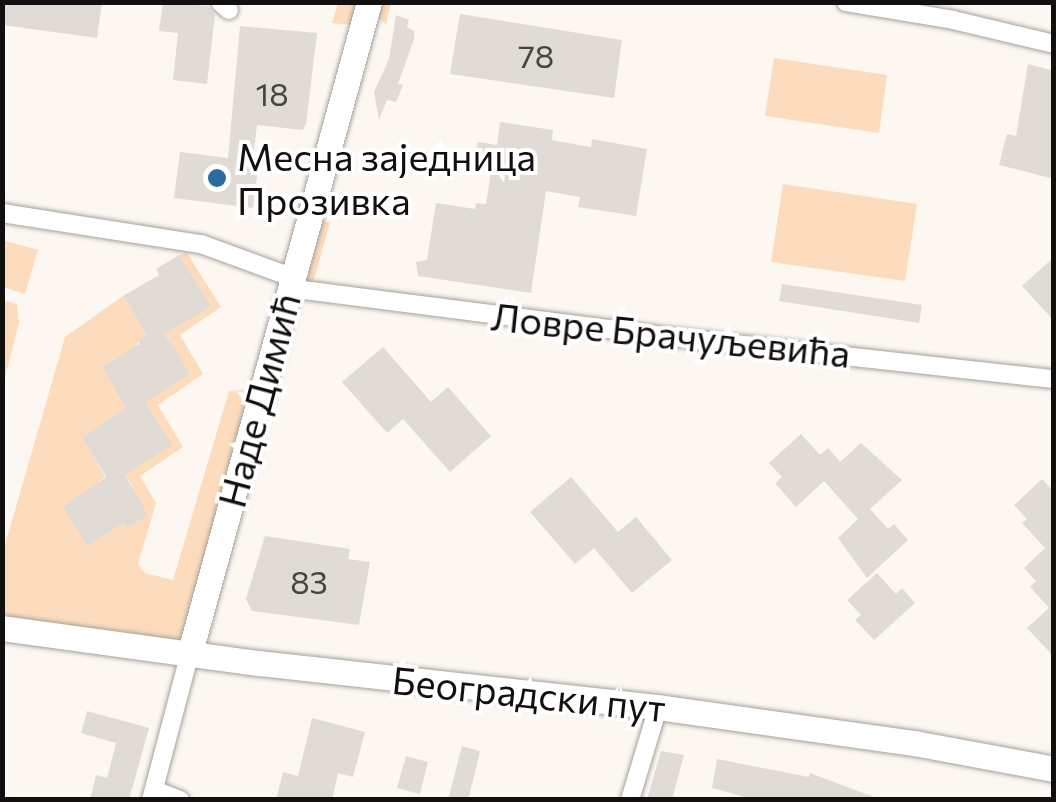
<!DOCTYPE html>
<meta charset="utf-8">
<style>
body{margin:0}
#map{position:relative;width:1056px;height:802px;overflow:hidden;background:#fcf7f1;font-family:Commissioner,sans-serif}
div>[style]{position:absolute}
.green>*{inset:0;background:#fcdcbc}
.building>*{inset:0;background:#e0dbd5}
.roads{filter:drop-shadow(0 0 2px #a6a19c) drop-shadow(0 0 2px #a6a19c)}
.street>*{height:18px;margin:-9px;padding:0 9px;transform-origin:9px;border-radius:9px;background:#fff}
.secondary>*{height:25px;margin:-12.5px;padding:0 12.5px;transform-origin:12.5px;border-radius:12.5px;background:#fff}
.dots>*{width:28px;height:28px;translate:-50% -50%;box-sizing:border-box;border:5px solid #fff;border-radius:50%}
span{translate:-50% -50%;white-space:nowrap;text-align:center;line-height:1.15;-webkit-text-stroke:8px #fff;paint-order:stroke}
.number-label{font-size:32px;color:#464340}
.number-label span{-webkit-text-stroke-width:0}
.poi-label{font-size:38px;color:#12100e}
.left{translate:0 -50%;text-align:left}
.street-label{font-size:38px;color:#12100e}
.frame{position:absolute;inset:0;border:5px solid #12100e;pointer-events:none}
</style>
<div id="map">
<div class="green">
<div style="clip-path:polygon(338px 3px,391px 3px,386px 24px,367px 10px,362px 26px,332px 23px)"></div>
<div style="clip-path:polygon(774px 58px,887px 75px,879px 133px,765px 116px)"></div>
<div style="clip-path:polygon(783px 184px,917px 204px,905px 281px,771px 262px)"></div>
<div style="clip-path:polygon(307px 220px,330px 222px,311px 291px,288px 288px)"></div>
<div style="clip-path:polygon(2px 240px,38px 250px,25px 294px,3px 287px)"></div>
<div style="clip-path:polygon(187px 253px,221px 307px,180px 335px,203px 374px,158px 405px,183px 447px,140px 476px,156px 503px,138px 564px,145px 573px,173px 580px,229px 391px,262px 388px,190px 652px,3px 628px,3px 552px,65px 337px,123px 296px,147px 335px,138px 340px,126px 407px,83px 438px,105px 477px,99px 481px,87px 545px,124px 523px,127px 528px,128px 491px,133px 487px,122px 470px,142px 397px,172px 345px,162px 328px,210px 306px,179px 255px)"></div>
<div style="clip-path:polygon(3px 300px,17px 304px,19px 323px,3px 385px)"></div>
</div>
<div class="building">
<div style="clip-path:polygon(2px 2px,102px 2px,97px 38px,2px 25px)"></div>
<div style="clip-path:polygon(163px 2px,208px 6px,215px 15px,207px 84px,173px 80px,178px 33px,159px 31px)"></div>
<div style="clip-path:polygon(460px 14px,622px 40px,614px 98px,450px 74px)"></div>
<div style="clip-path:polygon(396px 15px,409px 20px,407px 27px,414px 31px,414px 39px,398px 84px,403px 85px,396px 102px,387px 100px,379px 120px,374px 92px,389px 59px)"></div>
<div style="clip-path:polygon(240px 26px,317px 33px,306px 124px,303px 130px,257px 125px,253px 158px,259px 159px,253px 208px,174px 198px,180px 152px,228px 158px)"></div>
<div style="clip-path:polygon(1028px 64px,1054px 71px,1054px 179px,999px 165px,1007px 134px,1016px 136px)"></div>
<div style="clip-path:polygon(500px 122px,553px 130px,552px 140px,591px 147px,592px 139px,647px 149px,636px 216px,578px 207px,580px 197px,546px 191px,531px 293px,418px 276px,416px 262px,427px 260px,436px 203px,475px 209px,476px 203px,486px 204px,492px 166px,474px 163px,478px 142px,497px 145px)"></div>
<div style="clip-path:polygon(179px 255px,211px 306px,165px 334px,190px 374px,145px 402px,172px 445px,125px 475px,148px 515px,127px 528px,124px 523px,87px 546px,63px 507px,106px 477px,82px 438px,126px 407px,102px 367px,140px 344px,137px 340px,147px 335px,123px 296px,159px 275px,156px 269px)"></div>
<div style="clip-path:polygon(1054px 257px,1054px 321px,1022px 286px)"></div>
<div style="clip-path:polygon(782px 284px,922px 305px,919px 323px,779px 301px)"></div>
<div style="clip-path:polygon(383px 347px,431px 402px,448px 387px,491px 436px,450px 472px,403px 419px,387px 433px,342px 382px)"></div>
<div style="clip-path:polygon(801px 434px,820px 455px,828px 448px,840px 462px,861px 443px,902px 480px,870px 509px,888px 529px,894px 524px,908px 540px,867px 578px,838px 538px,858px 519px,824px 481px,796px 507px,775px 483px,782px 477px,769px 463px)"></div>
<div style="clip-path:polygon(571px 477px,618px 532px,636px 517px,672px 560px,632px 593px,594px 548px,575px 564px,530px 512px)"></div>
<div style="clip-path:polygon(1042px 479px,1054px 492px,1054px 657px,1027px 628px,1049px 608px,1030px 587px,1036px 581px,1024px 568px,1045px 548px,1022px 523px,1027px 519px,1014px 505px)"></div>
<div style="clip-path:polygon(265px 536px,350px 549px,348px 559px,370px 562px,359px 625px,252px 611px,246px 599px)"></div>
<div style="clip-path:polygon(877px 573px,896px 594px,902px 588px,915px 603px,874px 640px,855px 620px,861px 615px,847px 600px)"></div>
<div style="clip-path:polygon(87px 711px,149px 728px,129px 800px,90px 800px,96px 775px,107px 778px,116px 743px,81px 733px)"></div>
<div style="clip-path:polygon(312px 718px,365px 732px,353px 777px,338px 773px,332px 800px,276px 800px,283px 772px,298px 776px)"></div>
<div style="clip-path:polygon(462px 746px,480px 751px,478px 760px,468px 800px,448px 800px)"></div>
<div style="clip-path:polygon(661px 751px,684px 755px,672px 800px,647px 800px)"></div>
<div style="clip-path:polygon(406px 756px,428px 762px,420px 794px,397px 788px)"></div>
<div style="clip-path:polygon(717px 759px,809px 777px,810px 773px,882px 800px,756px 800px,712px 788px)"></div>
</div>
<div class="roads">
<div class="street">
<div style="left:220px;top:2px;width:12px;rotate:42deg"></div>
<div style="left:846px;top:2px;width:109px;rotate:9.5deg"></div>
<div style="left:953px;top:20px;width:104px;rotate:13.4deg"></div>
<div style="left:2px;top:213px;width:201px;rotate:8.9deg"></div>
<div style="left:201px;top:244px;width:96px;rotate:20.1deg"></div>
<div style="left:288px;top:288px;width:369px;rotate:7.3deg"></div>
<div style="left:654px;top:335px;width:402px;rotate:6.3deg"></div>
<div style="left:154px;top:790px;width:28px;rotate:21deg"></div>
<div style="left:151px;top:800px;width:153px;rotate:-75.2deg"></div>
<div style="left:630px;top:800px;width:97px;rotate:-73.2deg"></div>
</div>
<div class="secondary">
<div style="left:2px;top:628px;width:259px;rotate:7.8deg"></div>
<div style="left:259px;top:663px;width:401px;rotate:6.3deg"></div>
<div style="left:658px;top:707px;width:259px;rotate:8deg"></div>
<div style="left:914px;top:743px;width:142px;rotate:10.5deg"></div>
<div style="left:190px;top:652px;width:674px;rotate:-74.6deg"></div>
</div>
</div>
<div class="dots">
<div style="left:217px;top:178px;background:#2c6ba2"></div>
</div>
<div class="number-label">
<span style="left:536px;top:55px">78</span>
<span style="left:272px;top:93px">18</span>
<span style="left:309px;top:581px">83</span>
</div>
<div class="poi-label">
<span class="left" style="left:237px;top:178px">Месна заједница<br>Прозивка</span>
</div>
<div class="street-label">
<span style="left:671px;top:334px;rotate:6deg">Ловре Брачуљевића</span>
<span style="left:258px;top:400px;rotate:-75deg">Наде Димић</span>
<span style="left:529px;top:693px;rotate:6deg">Београдски пут</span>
</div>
<div class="frame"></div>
</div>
